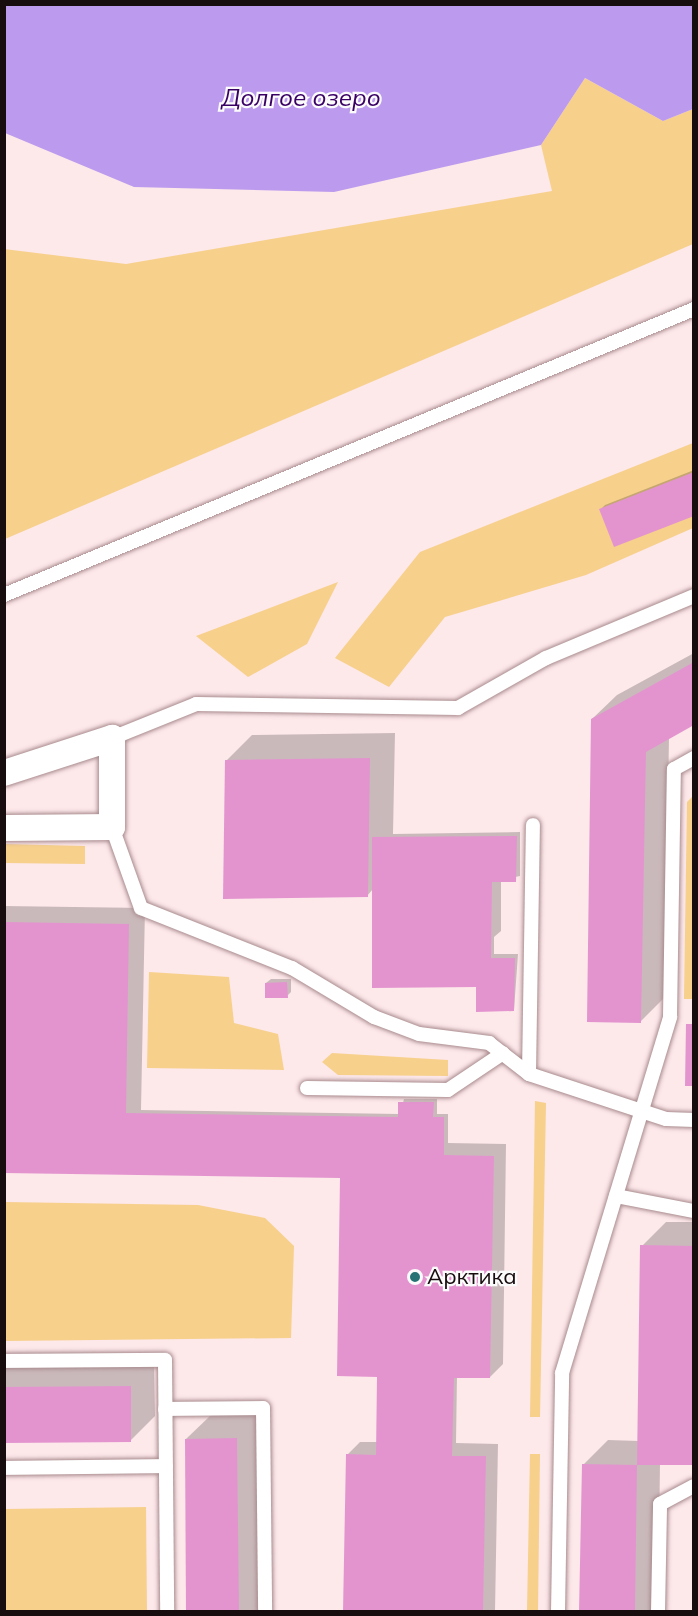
<!DOCTYPE html>
<meta charset="utf-8">
<style>
body{margin:0}
#map{position:relative;width:698px;height:1616px;overflow:hidden;background:#fde8ea;font-family:Mulish,sans-serif}
div>[style]{position:absolute}
.green>*{inset:0;background:#f7d08c}
.water>*{inset:0;background:#bc9bee}
.shadow>*{inset:0;background:#0003}
.building>*{inset:0;background:#e394cf}
.roads{filter:drop-shadow(0 0 2px #a88a8d) drop-shadow(0 0 2px #a88a8d)}
.lane>*{height:14px;margin:-7px;padding:0 7px;transform-origin:7px;border-radius:7px;background:#fff}
.street>*{height:26px;margin:-13px;padding:0 13px;transform-origin:13px;border-radius:13px;background:#fff}
.dots>*{width:16px;height:16px;translate:-50% -50%;box-sizing:border-box;border:3px solid #fbfbfb;border-radius:50%}
span{translate:-50% -50%;white-space:nowrap;text-align:center;line-height:1.15;-webkit-text-stroke:4.5px #fbfbfb;paint-order:stroke}
.poi-label{font-size:22px;color:#170c0e}
.left{translate:0 -50%;text-align:left}
.water-label{font-size:24px;color:#3a0066;font-style:italic}
.frame{position:absolute;inset:0;border:6px solid #170c0e;pointer-events:none}
</style>
<div id="map">
<div class="green">
<div style="clip-path:polygon(585px 78px,663px 121px,693px 109px,693px 244px,5px 539px,4px 249px,126px 264px,552px 191px,541px 145px)"></div>
<div style="clip-path:polygon(693px 443px,693px 528px,586px 575px,445px 617px,389px 687px,335px 658px,420px 552px)"></div>
<div style="clip-path:polygon(338px 582px,307px 644px,248px 677px,196px 636px)"></div>
<div style="clip-path:polygon(693px 796px,694px 999px,684px 999px,687px 802px)"></div>
<div style="clip-path:polygon(5px 844px,85px 846px,85px 864px,5px 863px)"></div>
<div style="clip-path:polygon(149px 972px,229px 977px,234px 1023px,278px 1034px,284px 1070px,147px 1068px)"></div>
<div style="clip-path:polygon(332px 1053px,448px 1060px,448px 1076px,338px 1075px,322px 1062px)"></div>
<div style="clip-path:polygon(535px 1101px,546px 1103px,540px 1417px,530px 1417px)"></div>
<div style="clip-path:polygon(5px 1202px,198px 1205px,265px 1218px,294px 1246px,291px 1338px,5px 1341px)"></div>
<div style="clip-path:polygon(530px 1454px,540px 1454px,538px 1611px,527px 1611px)"></div>
<div style="clip-path:polygon(146px 1507px,147px 1611px,5px 1611px,5px 1509px)"></div>
</div>
<div class="water">
<div style="clip-path:polygon(4px 5px,693px 5px,693px 109px,663px 121px,585px 78px,541px 145px,334px 192px,134px 187px,5px 133px)"></div>
</div>
<div class="shadow">
<div style="clip-path:polygon(694px 470px,694px 515px,601px 509px,605px 505px)"></div>
<div style="clip-path:polygon(694px 653px,694px 723px,669px 737px,665px 997px,641px 1021px,592px 719px,617px 695px)"></div>
<div style="clip-path:polygon(395px 733px,393px 834px,520px 832px,520px 876px,501px 880px,501px 931px,494px 937px,494px 954px,518px 954px,514px 1010px,477px 986px,373px 889px,367px 896px,227px 760px,252px 735px)"></div>
<div style="clip-path:polygon(4px 906px,145px 908px,141px 1110px,400px 1114px,404px 1099px,437px 1099px,437px 1114px,448px 1114px,448px 1143px,506px 1144px,503px 1364px,490px 1377px,457px 1376px,456px 1443px,498px 1444px,495px 1612px,345px 1612px,347px 1455px,360px 1442px,378px 1442px,379px 1375px,341px 1177px,4px 1172px)"></div>
<div style="clip-path:polygon(271px 979px,291px 979px,291px 992px,287px 996px,266px 983px)"></div>
<div style="clip-path:polygon(666px 1222px,694px 1222px,694px 1462px,660px 1464px,658px 1612px,581px 1612px,583px 1465px,608px 1440px,639px 1441px,642px 1246px)"></div>
<div style="clip-path:polygon(154px 1363px,155px 1416px,131px 1440px,4px 1441px,4px 1364px)"></div>
<div style="clip-path:polygon(211px 1415px,261px 1415px,263px 1612px,188px 1612px,186px 1439px)"></div>
</div>
<div class="building">
<div style="clip-path:polygon(694px 472px,694px 516px,614px 547px,599px 509px)"></div>
<div style="clip-path:polygon(694px 662px,694px 725px,646px 752px,641px 1023px,587px 1022px,591px 719px)"></div>
<div style="clip-path:polygon(370px 758px,368px 897px,223px 899px,225px 760px)"></div>
<div style="clip-path:polygon(517px 836px,516px 882px,492px 882px,491px 958px,515px 958px,514px 1011px,476px 1012px,476px 987px,372px 988px,372px 837px)"></div>
<div style="clip-path:polygon(4px 922px,129px 924px,126px 1113px,398px 1117px,398px 1102px,434px 1102px,433px 1117px,444px 1117px,444px 1155px,494px 1156px,490px 1378px,454px 1378px,452px 1456px,486px 1456px,483px 1612px,343px 1612px,346px 1454px,376px 1455px,377px 1377px,337px 1376px,340px 1178px,4px 1173px)"></div>
<div style="clip-path:polygon(287px 982px,288px 998px,265px 998px,265px 983px)"></div>
<div style="clip-path:polygon(686px 1024px,694px 1024px,694px 1086px,685px 1086px)"></div>
<div style="clip-path:polygon(640px 1245px,694px 1246px,692px 1465px,637px 1465px,635px 1612px,579px 1612px,582px 1464px,637px 1465px)"></div>
<div style="clip-path:polygon(131px 1386px,131px 1442px,4px 1443px,4px 1387px)"></div>
<div style="clip-path:polygon(237px 1438px,239px 1612px,186px 1612px,185px 1439px)"></div>
</div>
<div class="roads">
<div class="lane">
<div style="left:4px;top:595px;width:747px;rotate:-22.51deg"></div>
<div style="left:112px;top:738px;width:91px;rotate:-22deg"></div>
<div style="left:196px;top:704px;width:262px;rotate:0.9deg"></div>
<div style="left:458px;top:708px;width:101px;rotate:-29.6deg"></div>
<div style="left:546px;top:658px;width:160px;rotate:-22.7deg"></div>
<div style="left:112px;top:827px;width:86px;rotate:70.3deg"></div>
<div style="left:141px;top:908px;width:162px;rotate:21.7deg"></div>
<div style="left:292px;top:968px;width:96px;rotate:30.9deg"></div>
<div style="left:374px;top:1017px;width:48px;rotate:20.7deg"></div>
<div style="left:419px;top:1034px;width:71px;rotate:7.3deg"></div>
<div style="left:489px;top:1043px;width:51px;rotate:37.8deg"></div>
<div style="left:529px;top:1074px;width:144px;rotate:18.2deg"></div>
<div style="left:666px;top:1119px;width:28px;rotate:2deg"></div>
<div style="left:529px;top:1074px;width:249px;rotate:-89.1deg"></div>
<div style="left:307px;top:1088px;width:141px;rotate:0.8deg"></div>
<div style="left:448px;top:1090px;width:66px;rotate:-33.9deg"></div>
<div style="left:616px;top:1196px;width:79px;rotate:10.9deg"></div>
<div style="left:4px;top:1361px;width:161px;rotate:-0.4deg"></div>
<div style="left:165px;top:1360px;width:252px;rotate:89.5deg"></div>
<div style="left:165px;top:1409px;width:98px;rotate:-0.6deg"></div>
<div style="left:263px;top:1408px;width:204px;rotate:89.4deg"></div>
<div style="left:4px;top:1468px;width:162px;rotate:-0.7deg"></div>
<div style="left:558px;top:1612px;width:239px;rotate:-89deg"></div>
<div style="left:562px;top:1373px;width:372px;rotate:-73.1deg"></div>
<div style="left:670px;top:1017px;width:248px;rotate:-89.1deg"></div>
<div style="left:674px;top:769px;width:23px;rotate:-29deg"></div>
<div style="left:658px;top:1612px;width:108px;rotate:-88.9deg"></div>
<div style="left:660px;top:1504px;width:38px;rotate:-28deg"></div>
</div>
<div class="street">
<div style="left:4px;top:773px;width:114px;rotate:-18deg"></div>
<div style="left:112px;top:738px;width:89px;rotate:90deg"></div>
<div style="left:112px;top:827px;width:108px;rotate:179.5deg"></div>
</div>
</div>
<div class="dots">
<div style="left:415px;top:1277px;background:#267173"></div>
</div>
<div class="poi-label">
<span class="left" style="left:427px;top:1277px">Арктика</span>
</div>
<div class="water-label">
<span style="left:301px;top:98px">Долгое озеро</span>
</div>
<div class="frame"></div>
</div>
